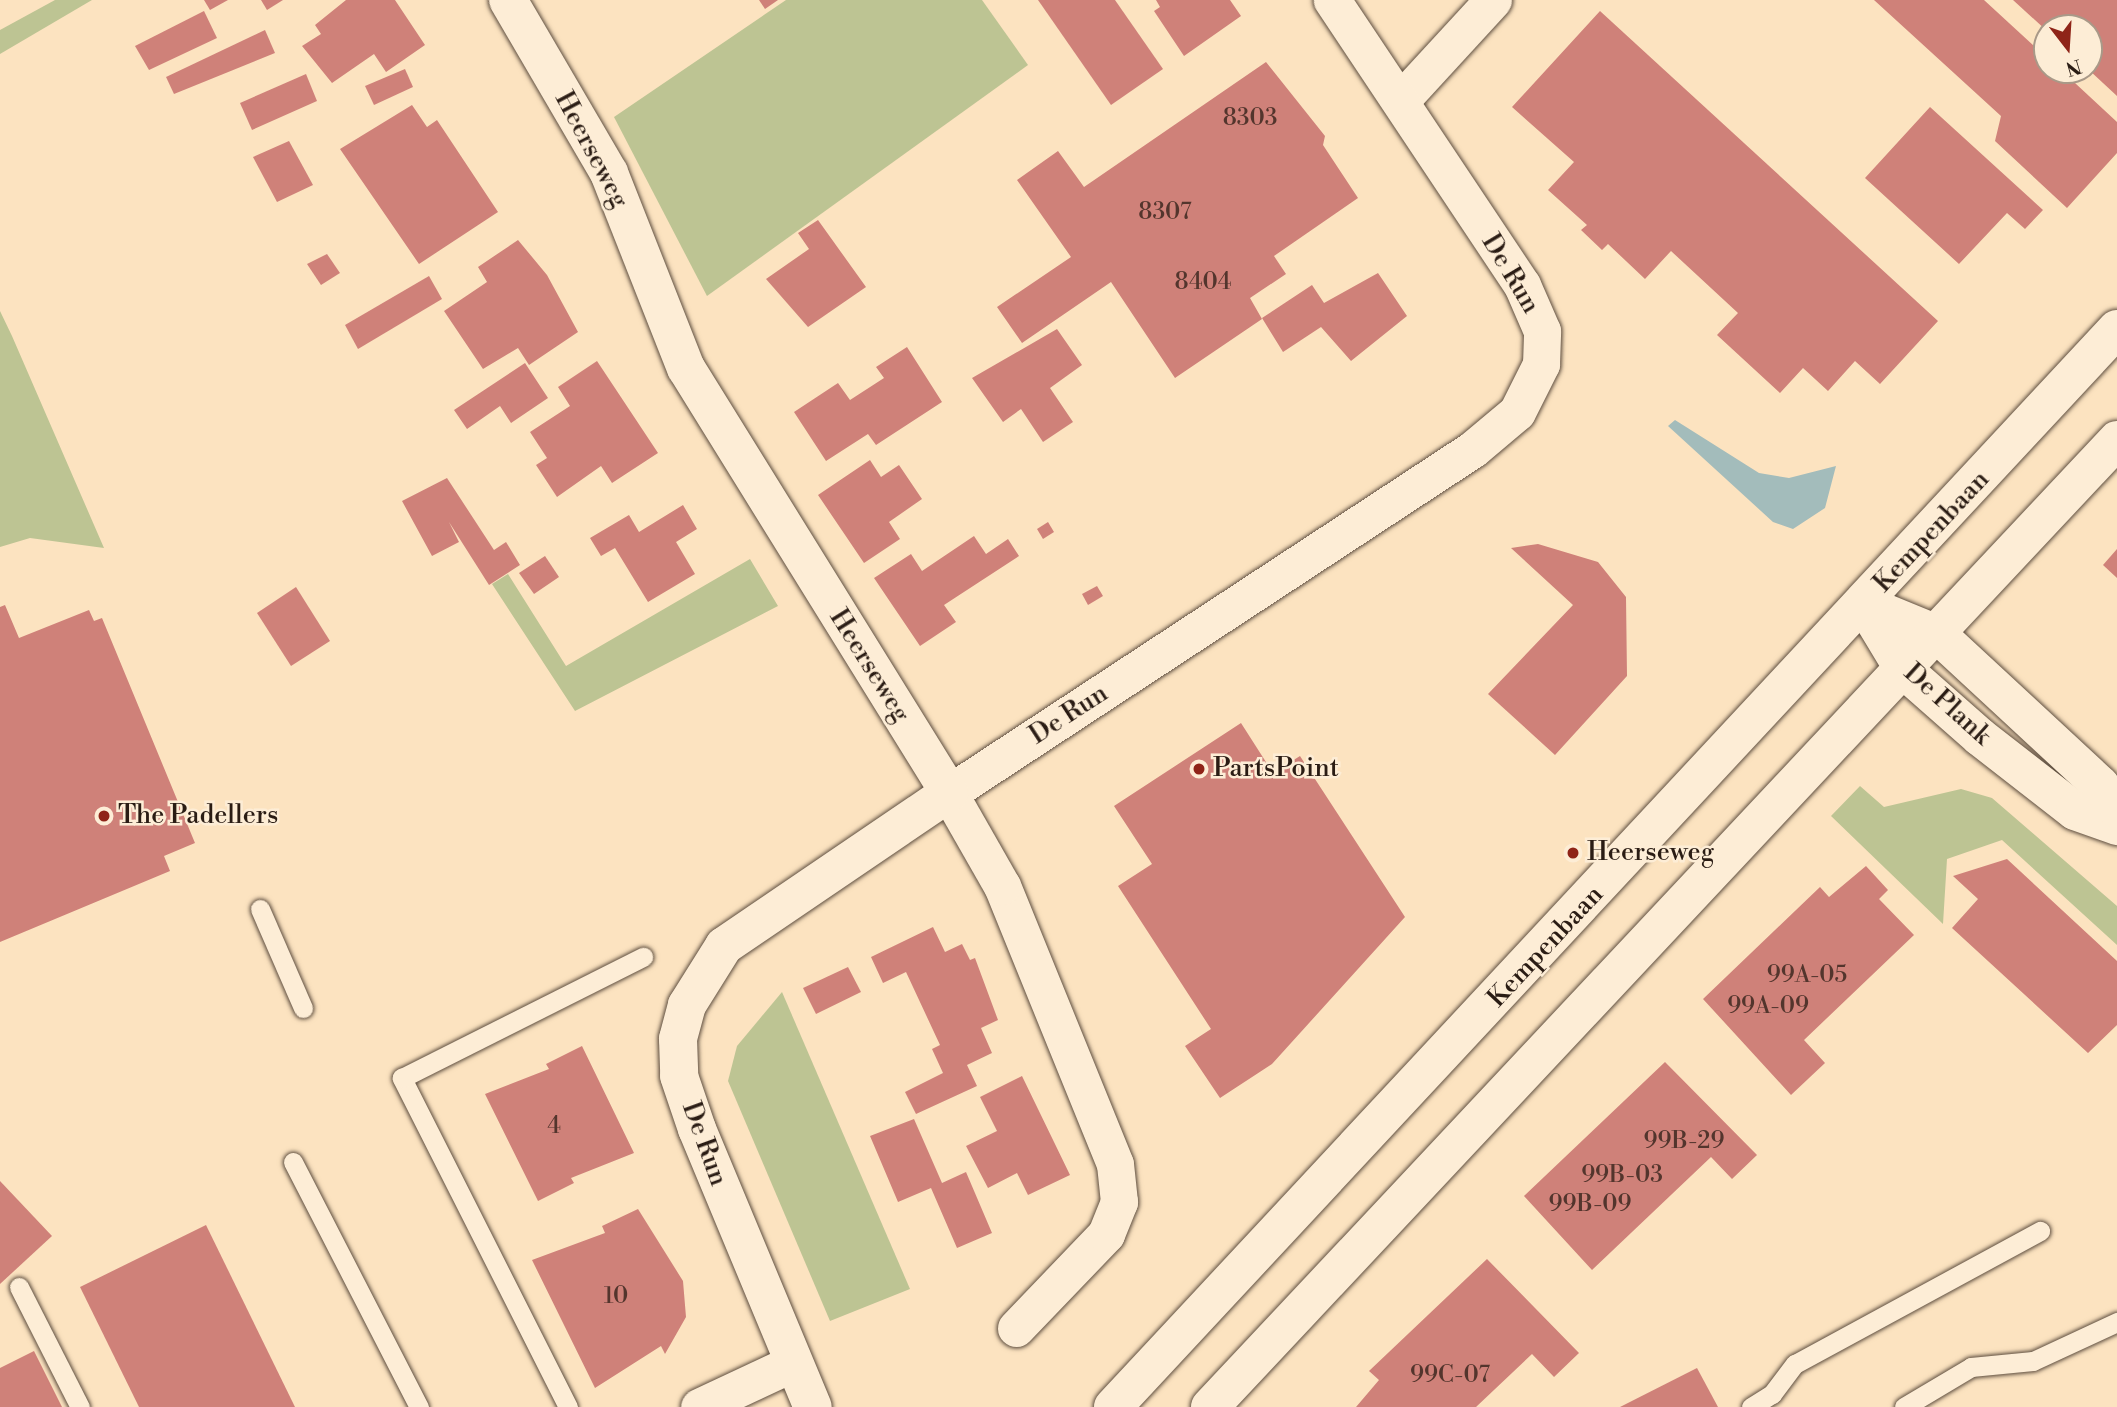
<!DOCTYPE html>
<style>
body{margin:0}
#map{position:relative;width:2117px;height:1407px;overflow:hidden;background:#fce3c0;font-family:"Libre Bodoni",serif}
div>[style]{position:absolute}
.green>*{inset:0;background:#bdc493}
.water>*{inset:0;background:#a3bcbb}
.building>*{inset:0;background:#cf8179}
.roads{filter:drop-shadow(0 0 2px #5e4e3f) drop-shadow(0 0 2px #5e4e3f)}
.lane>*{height:19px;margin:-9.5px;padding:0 9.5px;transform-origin:9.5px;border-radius:9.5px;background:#fdedd6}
.street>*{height:37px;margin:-18.5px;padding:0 18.5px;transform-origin:18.5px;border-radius:18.5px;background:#fdedd6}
.secondary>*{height:38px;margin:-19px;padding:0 19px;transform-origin:19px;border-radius:19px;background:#fdedd6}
.dots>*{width:19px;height:19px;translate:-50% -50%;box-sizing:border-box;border:4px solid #fdedd6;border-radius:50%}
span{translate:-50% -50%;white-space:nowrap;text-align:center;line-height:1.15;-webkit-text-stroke:5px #fdedd6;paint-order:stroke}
.number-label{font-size:23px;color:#53352d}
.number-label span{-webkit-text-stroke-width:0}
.street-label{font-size:26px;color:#2a1c14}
.poi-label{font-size:26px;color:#2a1c14}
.left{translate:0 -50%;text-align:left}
.north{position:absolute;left:2033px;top:14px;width:70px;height:70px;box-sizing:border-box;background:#fdedd6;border:2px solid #a99988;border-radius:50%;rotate:163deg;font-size:19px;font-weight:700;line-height:28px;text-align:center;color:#2a1c14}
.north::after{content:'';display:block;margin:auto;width:24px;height:32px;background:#8f2418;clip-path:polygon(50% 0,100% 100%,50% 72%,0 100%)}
</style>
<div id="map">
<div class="green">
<div style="clip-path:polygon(55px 0,92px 0,0 54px,0 30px)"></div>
<div style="clip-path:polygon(786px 0,982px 0,1028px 65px,707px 296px,614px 117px)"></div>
<div style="clip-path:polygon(0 311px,12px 336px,104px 548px,30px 538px,0 547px)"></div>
<div style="clip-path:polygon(750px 559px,778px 606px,575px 711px,492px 584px,508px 574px,566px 666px)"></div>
<div style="clip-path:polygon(1860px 786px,1884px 807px,1961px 789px,1992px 798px,2117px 906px,2117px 945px,2002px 840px,1947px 859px,1943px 924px,1831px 816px)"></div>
<div style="clip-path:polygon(782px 992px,910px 1289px,830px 1321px,728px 1081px,737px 1046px)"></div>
</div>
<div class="water">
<div style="clip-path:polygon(1675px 420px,1759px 473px,1789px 478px,1836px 466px,1825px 508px,1793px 529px,1773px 522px,1668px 426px)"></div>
</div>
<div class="building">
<div style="clip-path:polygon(204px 0,228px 0,210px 10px)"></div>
<div style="clip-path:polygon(261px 0,283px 0,267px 10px)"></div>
<div style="clip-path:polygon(346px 0,395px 0,425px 45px,386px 72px,374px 54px,332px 83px,302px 46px,321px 34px,315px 25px)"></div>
<div style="clip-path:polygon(759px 0,778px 0,765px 9px)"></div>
<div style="clip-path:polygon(1038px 0,1115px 0,1163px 69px,1111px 105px)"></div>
<div style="clip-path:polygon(1156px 0,1230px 0,1241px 16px,1184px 56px,1154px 11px,1160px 7px)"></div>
<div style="clip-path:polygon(1874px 0,1984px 0,2047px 58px,2047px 70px,2061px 70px,2117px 122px,2117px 153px,2067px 208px,1995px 141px,2001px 116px)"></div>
<div style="clip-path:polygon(2013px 0,2117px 0,2117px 96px,2089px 70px,2089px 28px,2047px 31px)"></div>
<div style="clip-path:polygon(204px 11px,217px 38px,149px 70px,135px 46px)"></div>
<div style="clip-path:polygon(1600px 11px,1938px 321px,1880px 384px,1855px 361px,1828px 391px,1803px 368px,1780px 393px,1717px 335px,1738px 313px,1671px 251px,1645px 279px,1608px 244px,1602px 250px,1581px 230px,1587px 225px,1548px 190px,1574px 162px,1512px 107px)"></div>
<div style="clip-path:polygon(265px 30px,275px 53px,174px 94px,166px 77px)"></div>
<div style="clip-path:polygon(1266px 62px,1325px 136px,1323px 145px,1358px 198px,1274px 256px,1286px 274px,1250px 298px,1262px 319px,1175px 378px,1111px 282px,1022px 343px,997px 307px,1071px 257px,1017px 180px,1058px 151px,1084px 187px)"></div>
<div style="clip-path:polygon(405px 69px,413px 87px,374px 105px,365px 86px)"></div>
<div style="clip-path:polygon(306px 74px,317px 101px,252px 130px,240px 103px)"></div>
<div style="clip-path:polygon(412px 105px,427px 127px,437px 120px,498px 212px,419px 264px,340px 149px)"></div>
<div style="clip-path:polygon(1930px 107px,2043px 210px,2025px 229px,2007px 213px,1959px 264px,1865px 178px)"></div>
<div style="clip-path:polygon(289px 141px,313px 185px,277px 202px,253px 157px)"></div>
<div style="clip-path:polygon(818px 220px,866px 287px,808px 327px,766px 279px,809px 249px,798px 233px)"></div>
<div style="clip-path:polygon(518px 240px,547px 275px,578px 332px,529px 365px,518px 348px,483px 369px,444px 311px,487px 282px,478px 267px)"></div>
<div style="clip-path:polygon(327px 254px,340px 273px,321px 285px,307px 264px)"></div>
<div style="clip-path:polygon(1378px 273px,1407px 316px,1351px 361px,1321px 327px,1283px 352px,1262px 318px,1312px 285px,1324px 303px)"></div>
<div style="clip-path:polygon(429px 276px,442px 299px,358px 349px,345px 325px)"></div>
<div style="clip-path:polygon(1057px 329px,1082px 365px,1050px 388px,1073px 422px,1043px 442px,1021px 409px,1003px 422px,972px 378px)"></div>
<div style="clip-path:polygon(907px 347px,942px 402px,876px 445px,868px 434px,826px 461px,794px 412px,838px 383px,850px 400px,884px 378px,876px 367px)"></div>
<div style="clip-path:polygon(597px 361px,658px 453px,612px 483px,601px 466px,557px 497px,536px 465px,547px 458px,530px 432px,570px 406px,558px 387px)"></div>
<div style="clip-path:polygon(525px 363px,548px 398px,511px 423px,500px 406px,467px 429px,454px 410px)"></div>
<div style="clip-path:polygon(870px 460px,881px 477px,899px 465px,922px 499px,889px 522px,900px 539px,864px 563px,818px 495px)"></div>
<div style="clip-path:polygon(447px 478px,494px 550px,506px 542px,520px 565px,489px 585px,449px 522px,459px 542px,432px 556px,402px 501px)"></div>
<div style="clip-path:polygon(683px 505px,697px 529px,676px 542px,695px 574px,648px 602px,615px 548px,601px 556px,590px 538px,629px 515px,639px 532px)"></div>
<div style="clip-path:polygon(1048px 522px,1054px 532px,1043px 539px,1037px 529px)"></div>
<div style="clip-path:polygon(974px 536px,986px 554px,1008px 539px,1019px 556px,944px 605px,956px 622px,920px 646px,874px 578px,911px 554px,922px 571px)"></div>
<div style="clip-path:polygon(1538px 544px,1598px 562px,1626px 597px,1627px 676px,1555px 755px,1488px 694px,1573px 605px,1511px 548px)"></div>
<div style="clip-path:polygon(2117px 549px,2117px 578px,2103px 565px)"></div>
<div style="clip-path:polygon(545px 556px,559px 577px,534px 594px,519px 573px)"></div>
<div style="clip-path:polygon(1097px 586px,1103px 596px,1088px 605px,1082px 594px)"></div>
<div style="clip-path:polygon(296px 587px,330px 641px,291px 666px,257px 613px)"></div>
<div style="clip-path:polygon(5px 605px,19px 638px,89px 610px,94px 621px,102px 618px,195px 843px,164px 856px,170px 871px,0 942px,0 607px)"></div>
<div style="clip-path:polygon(1241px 723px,1273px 773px,1300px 756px,1405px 917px,1272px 1064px,1220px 1098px,1185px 1046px,1211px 1029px,1118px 886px,1152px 864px,1114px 806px)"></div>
<div style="clip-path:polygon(2007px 859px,2117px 961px,2117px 1025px,2088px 1053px,1952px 928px,1978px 899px,1953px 876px)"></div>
<div style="clip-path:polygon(1866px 866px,1888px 890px,1879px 899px,1914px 935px,1804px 1040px,1825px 1063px,1791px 1095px,1703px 999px,1820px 887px,1829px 897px)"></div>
<div style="clip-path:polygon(933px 927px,945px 952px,962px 944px,970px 960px,975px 958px,998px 1020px,981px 1028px,992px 1053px,967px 1065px,977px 1086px,916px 1114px,905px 1092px,943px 1073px,932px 1049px,940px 1045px,906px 972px,883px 983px,871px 957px)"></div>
<div style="clip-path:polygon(848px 967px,861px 992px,816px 1014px,803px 988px)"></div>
<div style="clip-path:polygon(582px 1046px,634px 1153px,571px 1178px,574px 1183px,538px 1201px,485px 1094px,549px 1069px,546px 1064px)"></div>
<div style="clip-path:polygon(1665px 1062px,1757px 1155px,1732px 1179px,1711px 1157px,1592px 1270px,1524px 1196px)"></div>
<div style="clip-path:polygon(1022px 1076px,1070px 1175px,1028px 1195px,1017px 1173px,988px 1188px,966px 1146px,997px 1131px,980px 1097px)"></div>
<div style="clip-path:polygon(914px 1119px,942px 1183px,966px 1172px,992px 1233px,957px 1248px,931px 1188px,898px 1202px,870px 1136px)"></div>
<div style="clip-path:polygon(0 1181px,52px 1236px,0 1284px)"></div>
<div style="clip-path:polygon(638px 1209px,683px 1281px,686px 1317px,665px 1354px,661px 1346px,595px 1388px,532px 1260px,605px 1233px,602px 1226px)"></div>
<div style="clip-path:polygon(206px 1225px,295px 1407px,139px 1407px,80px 1287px)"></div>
<div style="clip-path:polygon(1487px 1259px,1579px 1353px,1554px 1377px,1532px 1354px,1476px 1407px,1356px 1407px,1379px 1380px,1369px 1371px)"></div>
<div style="clip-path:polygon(34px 1351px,62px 1407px,0 1407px,0 1368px)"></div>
<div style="clip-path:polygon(1697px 1368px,1718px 1407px,1620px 1407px)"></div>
</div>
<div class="roads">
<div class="lane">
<div style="left:260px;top:909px;width:108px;rotate:66.5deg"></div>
<div style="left:293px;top:1162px;width:276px;rotate:62.8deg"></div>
<div style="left:19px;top:1287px;width:135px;rotate:63.1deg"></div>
<div style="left:568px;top:1407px;width:369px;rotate:-116.8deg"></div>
<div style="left:402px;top:1078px;width:270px;rotate:-26.7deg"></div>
<div style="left:1751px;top:1407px;width:25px;rotate:-32deg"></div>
<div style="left:1772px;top:1394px;width:38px;rotate:-53deg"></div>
<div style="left:1795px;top:1364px;width:279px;rotate:-28.5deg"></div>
<div style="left:1904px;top:1407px;width:78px;rotate:-30.8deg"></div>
<div style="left:1971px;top:1367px;width:62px;rotate:-5.5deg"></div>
<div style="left:2033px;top:1361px;width:93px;rotate:-24.9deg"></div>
</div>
<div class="street">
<div style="left:1401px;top:100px;width:136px;rotate:-47.4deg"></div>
<div style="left:1016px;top:1328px;width:130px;rotate:-46.2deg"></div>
<div style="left:1106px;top:1234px;width:35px;rotate:-68deg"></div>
<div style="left:1119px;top:1202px;width:38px;rotate:-96deg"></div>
<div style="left:1115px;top:1164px;width:300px;rotate:-112.1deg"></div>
<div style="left:1002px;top:886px;width:107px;rotate:-119.7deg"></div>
<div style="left:949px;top:793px;width:627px;rotate:-33.28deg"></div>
<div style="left:1473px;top:449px;width:57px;rotate:-40.1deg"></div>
<div style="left:1517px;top:412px;width:54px;rotate:-63.4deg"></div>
<div style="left:1541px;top:364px;width:33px;rotate:-88deg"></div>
<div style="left:1542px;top:331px;width:50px;rotate:-113.5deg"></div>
<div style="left:1522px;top:285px;width:343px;rotate:-123.7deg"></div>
<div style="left:699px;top:1407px;width:104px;rotate:-25.1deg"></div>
</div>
<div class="secondary">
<div style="left:508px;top:0;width:200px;rotate:59.7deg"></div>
<div style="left:609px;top:173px;width:210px;rotate:68.5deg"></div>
<div style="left:686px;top:368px;width:500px;rotate:58.2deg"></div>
<div style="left:949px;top:793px;width:272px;rotate:145.8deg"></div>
<div style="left:724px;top:946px;width:70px;rotate:122.1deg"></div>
<div style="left:687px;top:1005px;width:35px;rotate:105deg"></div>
<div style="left:678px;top:1039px;width:37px;rotate:88deg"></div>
<div style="left:679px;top:1076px;width:56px;rotate:71.2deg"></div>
<div style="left:697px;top:1129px;width:301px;rotate:67.4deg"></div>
<div style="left:1864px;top:604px;width:77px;rotate:58.8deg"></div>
<div style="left:1904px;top:670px;width:101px;rotate:41.4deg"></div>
<div style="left:1980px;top:737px;width:120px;rotate:37.9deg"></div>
<div style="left:2075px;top:811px;width:45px;rotate:19.7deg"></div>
<div style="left:1864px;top:604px;width:79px;rotate:22.3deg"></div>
<div style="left:1937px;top:634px;width:222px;rotate:42.8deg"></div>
<div style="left:2100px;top:785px;width:29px;rotate:55deg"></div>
<div style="left:1113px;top:1407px;width:1473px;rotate:-47.04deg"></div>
<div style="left:1210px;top:1407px;width:1326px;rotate:-46.83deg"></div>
</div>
</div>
<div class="dots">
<div style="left:1199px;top:769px;background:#8f2418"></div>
<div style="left:104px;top:816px;background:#8f2418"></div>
<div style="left:1573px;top:853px;background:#8f2418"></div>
</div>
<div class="number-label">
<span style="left:1250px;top:118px">8303</span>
<span style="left:1165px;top:212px">8307</span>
<span style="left:1203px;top:282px">8404</span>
<span style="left:1807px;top:975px">99A-05</span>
<span style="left:1768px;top:1006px">99A-09</span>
<span style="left:554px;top:1126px">4</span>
<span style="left:1684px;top:1141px">99B-29</span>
<span style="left:1622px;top:1175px">99B-03</span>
<span style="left:1590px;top:1204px">99B-09</span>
<span style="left:616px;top:1296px">10</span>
<span style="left:1450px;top:1375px">99C-07</span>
</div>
<div class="street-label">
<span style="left:591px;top:150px;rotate:62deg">Heerseweg</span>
<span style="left:1510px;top:274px;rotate:59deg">De Run</span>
<span style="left:1932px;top:532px;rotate:-47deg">Kempenbaan</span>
<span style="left:869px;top:666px;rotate:58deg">Heerseweg</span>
<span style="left:1947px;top:705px;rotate:42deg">De Plank</span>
<span style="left:1069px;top:715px;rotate:-33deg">De Run</span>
<span style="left:1546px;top:947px;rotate:-47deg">Kempenbaan</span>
<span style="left:704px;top:1144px;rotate:70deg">De Run</span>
</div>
<div class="poi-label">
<span class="left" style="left:1213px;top:769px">PartsPoint</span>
<span class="left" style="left:118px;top:816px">The Padellers</span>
<span class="left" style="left:1587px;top:853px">Heerseweg</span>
</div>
<div class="north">N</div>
</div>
